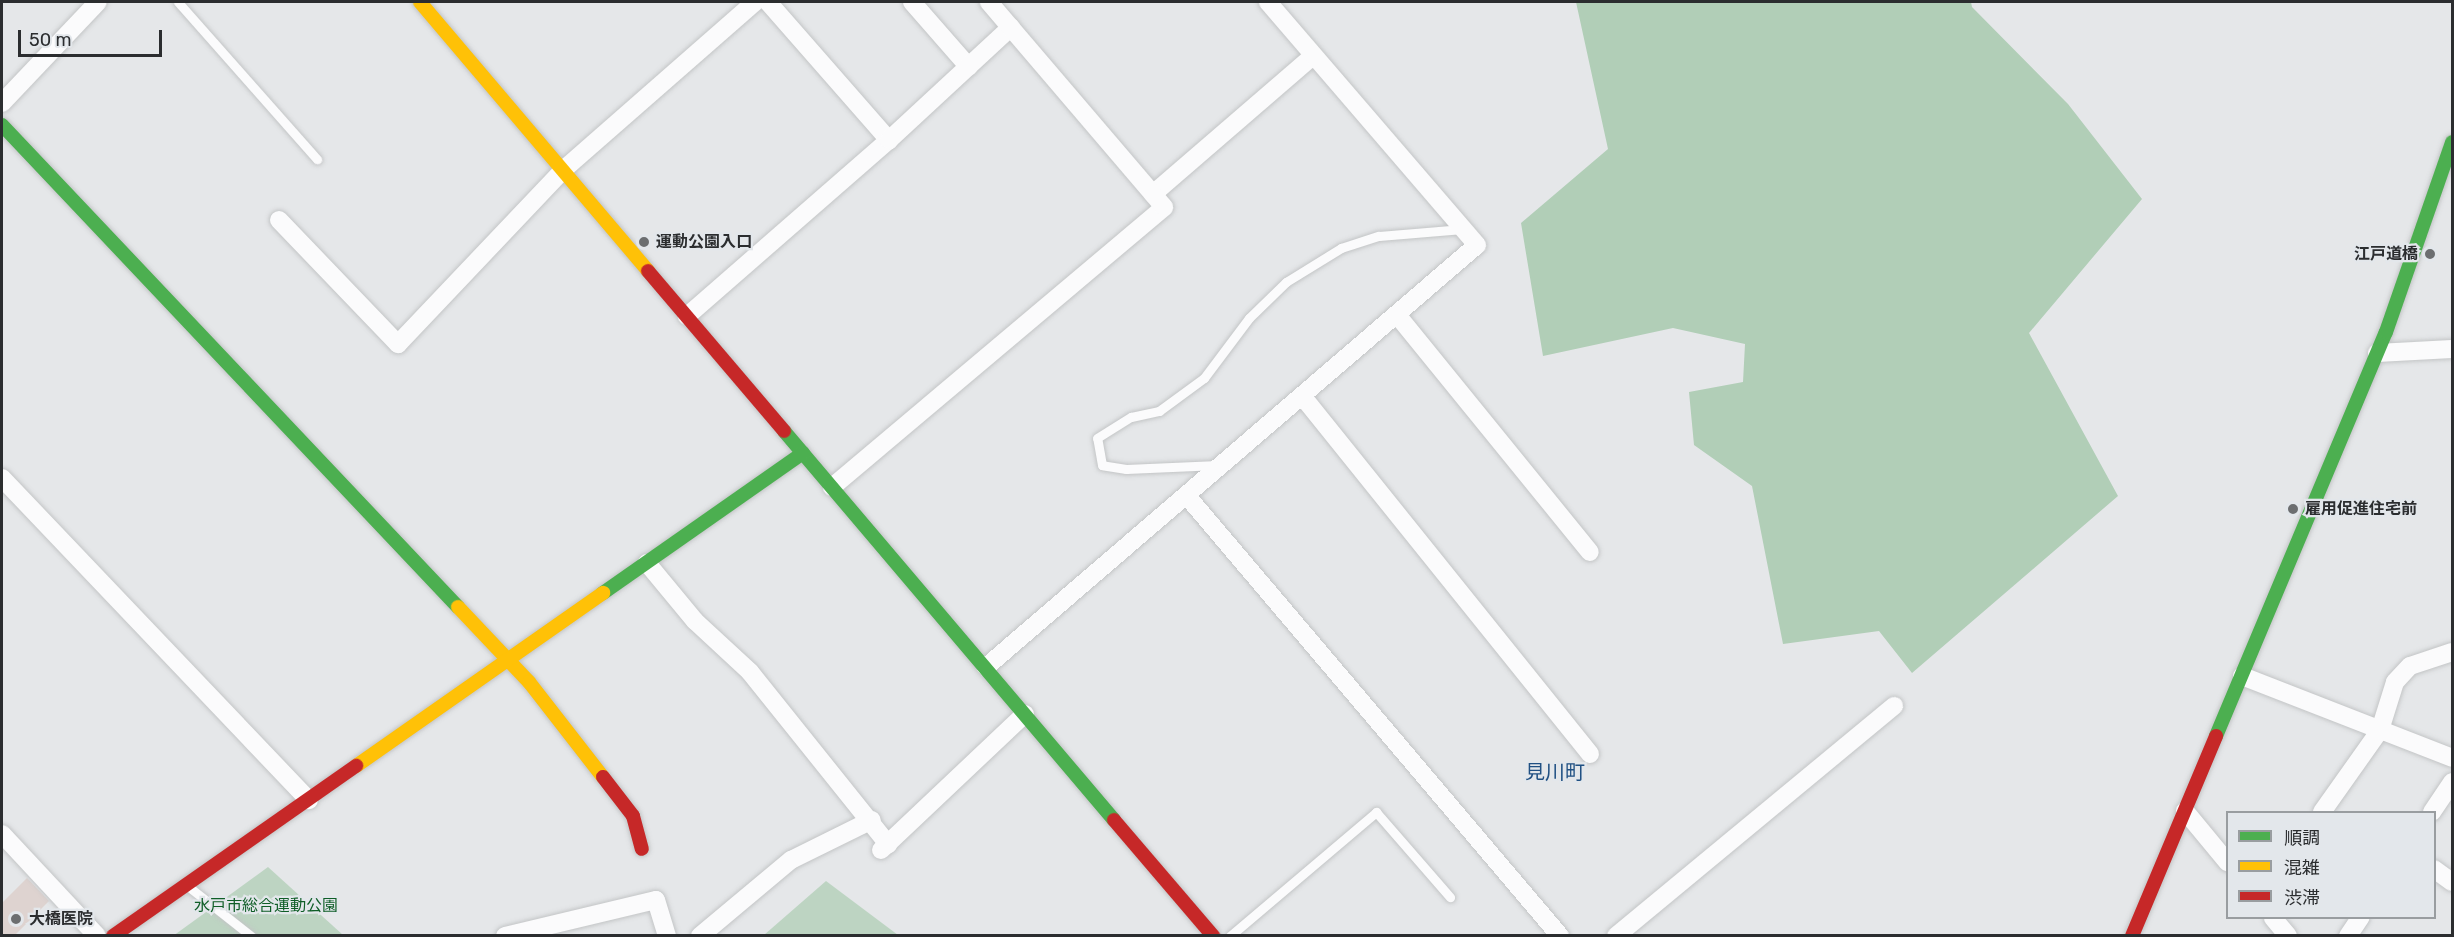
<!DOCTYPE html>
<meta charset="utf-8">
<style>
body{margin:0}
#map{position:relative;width:2454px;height:937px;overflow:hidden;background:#e5e7e9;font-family:Rubik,"Noto Sans JP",sans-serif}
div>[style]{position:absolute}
.green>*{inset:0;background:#bdd4c2}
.forest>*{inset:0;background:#b1ceb7}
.building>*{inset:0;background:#ded3d0}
.roads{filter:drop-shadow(0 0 2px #c3c5c6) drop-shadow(0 0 2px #c3c5c6)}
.lane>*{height:9px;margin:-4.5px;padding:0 4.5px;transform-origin:4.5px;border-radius:4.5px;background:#fbfbfc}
.street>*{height:18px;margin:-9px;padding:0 9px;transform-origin:9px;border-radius:9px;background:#fbfbfc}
.fast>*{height:14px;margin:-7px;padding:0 7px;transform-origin:7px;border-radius:7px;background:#4caf50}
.slow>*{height:14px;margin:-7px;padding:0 7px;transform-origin:7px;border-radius:7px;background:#ffc107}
.jam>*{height:14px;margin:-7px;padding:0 7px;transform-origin:7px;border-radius:7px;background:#c62828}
.dots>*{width:16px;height:16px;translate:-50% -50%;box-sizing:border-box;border:3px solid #e3e7eb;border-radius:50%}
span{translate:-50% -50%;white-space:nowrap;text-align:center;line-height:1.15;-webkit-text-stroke:4.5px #e3e7eb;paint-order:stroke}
.poi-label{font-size:16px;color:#2b2d2f;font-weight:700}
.left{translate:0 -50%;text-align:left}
.right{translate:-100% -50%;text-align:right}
.park-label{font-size:16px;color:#0f5e27}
.quarter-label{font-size:20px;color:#205083}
.frame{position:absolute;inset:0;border:3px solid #2b2d2f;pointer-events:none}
.legend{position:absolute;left:2226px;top:811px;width:210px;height:108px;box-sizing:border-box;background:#e3e7eb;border:2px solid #999da0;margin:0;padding:8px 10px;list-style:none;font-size:18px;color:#2b2d2f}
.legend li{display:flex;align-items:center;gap:12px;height:30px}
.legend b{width:30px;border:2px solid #999da0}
.scale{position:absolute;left:18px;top:30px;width:144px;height:27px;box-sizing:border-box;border:3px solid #2b2d2f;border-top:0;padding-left:8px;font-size:18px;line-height:21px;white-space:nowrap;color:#2b2d2f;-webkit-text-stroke:4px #e3e7eb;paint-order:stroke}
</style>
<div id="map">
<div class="green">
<div style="clip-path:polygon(268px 867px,343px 935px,173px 936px)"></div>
<div style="clip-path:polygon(826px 881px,898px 935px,764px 935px)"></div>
</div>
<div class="forest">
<div style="clip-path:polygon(1576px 2px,1971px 2px,1972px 7px,2068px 104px,2142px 199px,2029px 333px,2118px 496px,1912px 673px,1879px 631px,1783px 644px,1752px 486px,1694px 445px,1689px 392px,1743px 382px,1745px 344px,1673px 328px,1543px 356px,1521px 223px,1608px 149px)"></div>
</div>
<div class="building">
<div style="clip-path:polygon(27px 878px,49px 901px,14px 936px,2px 936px,2px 903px)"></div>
</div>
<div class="roads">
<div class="lane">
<div style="left:178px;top:2px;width:210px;rotate:48.5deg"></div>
<div style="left:1218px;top:465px;width:92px;rotate:177.5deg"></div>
<div style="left:1126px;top:469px;width:24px;rotate:-171deg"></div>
<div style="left:1102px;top:465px;width:27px;rotate:-100deg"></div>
<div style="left:1097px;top:438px;width:40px;rotate:-32deg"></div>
<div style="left:1131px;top:417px;width:29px;rotate:-12deg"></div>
<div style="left:1159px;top:411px;width:56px;rotate:-36.3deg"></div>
<div style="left:1204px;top:378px;width:75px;rotate:-53.1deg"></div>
<div style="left:1249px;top:318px;width:52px;rotate:-44.2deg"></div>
<div style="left:1286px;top:282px;width:65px;rotate:-31.7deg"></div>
<div style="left:1341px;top:248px;width:40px;rotate:-18deg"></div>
<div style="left:1379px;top:236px;width:84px;rotate:-4.8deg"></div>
<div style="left:189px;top:887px;width:79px;rotate:38.3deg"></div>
<div style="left:1230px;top:936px;width:192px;rotate:-40.3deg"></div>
<div style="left:1376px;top:812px;width:113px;rotate:49deg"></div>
</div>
<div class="street">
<div style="left:768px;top:2px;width:184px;rotate:48.8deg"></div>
<div style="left:912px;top:2px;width:86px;rotate:48.8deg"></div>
<div style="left:2px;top:103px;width:139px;rotate:-46.5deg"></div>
<div style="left:1153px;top:194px;width:211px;rotate:-40.8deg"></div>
<div style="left:279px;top:220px;width:172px;rotate:46.2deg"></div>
<div style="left:398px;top:344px;width:240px;rotate:-46.5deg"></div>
<div style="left:563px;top:170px;width:255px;rotate:-41.2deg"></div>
<div style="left:687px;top:316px;width:268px;rotate:-41.1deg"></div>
<div style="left:889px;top:140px;width:166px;rotate:-42.8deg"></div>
<div style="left:1398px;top:316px;width:304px;rotate:50.9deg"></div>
<div style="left:2377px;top:353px;width:75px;rotate:-3.1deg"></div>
<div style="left:1303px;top:397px;width:458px;rotate:51.2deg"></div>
<div style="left:2px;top:478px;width:445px;rotate:46.4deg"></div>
<div style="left:832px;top:487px;width:434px;rotate:-40.1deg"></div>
<div style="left:1164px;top:207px;width:270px;rotate:-130.5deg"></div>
<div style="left:1187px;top:496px;width:577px;rotate:49.71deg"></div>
<div style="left:647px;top:563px;width:75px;rotate:50.4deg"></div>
<div style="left:695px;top:621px;width:75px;rotate:42.8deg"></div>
<div style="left:750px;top:672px;width:221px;rotate:51.3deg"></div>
<div style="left:986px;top:667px;width:647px;rotate:-40.68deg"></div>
<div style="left:1477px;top:245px;width:321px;rotate:-130.7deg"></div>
<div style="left:2242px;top:676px;width:225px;rotate:21.3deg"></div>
<div style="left:2185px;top:811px;width:67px;rotate:50.4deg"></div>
<div style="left:2322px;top:812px;width:100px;rotate:-54.7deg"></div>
<div style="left:2380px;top:730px;width:50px;rotate:-72.6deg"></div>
<div style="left:2395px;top:682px;width:22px;rotate:-47deg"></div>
<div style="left:2410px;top:666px;width:44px;rotate:-18.4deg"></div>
<div style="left:2432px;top:812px;width:36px;rotate:-56deg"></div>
<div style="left:2px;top:834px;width:139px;rotate:47deg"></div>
<div style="left:881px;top:850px;width:198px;rotate:-43.4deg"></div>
<div style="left:2434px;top:869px;width:22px;rotate:36deg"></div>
<div style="left:2273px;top:918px;width:23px;rotate:50deg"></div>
<div style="left:505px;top:936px;width:155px;rotate:-13.4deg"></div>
<div style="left:656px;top:900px;width:38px;rotate:73deg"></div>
<div style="left:700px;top:936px;width:119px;rotate:-39.9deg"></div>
<div style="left:791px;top:860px;width:90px;rotate:-26.3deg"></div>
<div style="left:1616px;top:936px;width:361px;rotate:-39.6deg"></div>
<div style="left:2348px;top:936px;width:22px;rotate:-56deg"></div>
</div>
<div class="fast">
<div style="left:2px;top:125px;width:664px;rotate:46.59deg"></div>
<div style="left:784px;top:431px;width:510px;rotate:49.69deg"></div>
<div style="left:603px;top:593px;width:244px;rotate:-35deg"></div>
<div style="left:2216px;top:736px;width:438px;rotate:-67.2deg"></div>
<div style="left:2386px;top:332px;width:201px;rotate:-70.8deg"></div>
</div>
<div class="slow">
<div style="left:420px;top:2px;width:353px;rotate:49.7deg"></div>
<div style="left:458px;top:607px;width:103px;rotate:46.6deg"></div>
<div style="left:529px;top:682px;width:120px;rotate:52.1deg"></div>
<div style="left:356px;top:766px;width:302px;rotate:-35deg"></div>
</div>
<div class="jam">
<div style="left:648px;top:271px;width:210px;rotate:49.6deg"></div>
<div style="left:603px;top:777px;width:49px;rotate:52.4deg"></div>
<div style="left:633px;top:816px;width:34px;rotate:75deg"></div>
<div style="left:1114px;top:820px;width:153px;rotate:49.5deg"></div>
<div style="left:113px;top:936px;width:297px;rotate:-35deg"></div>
<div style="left:2132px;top:936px;width:217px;rotate:-67.2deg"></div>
</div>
</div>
<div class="dots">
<div style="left:644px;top:242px;background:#6c6e70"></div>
<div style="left:2430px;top:254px;background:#6c6e70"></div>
<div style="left:2293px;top:509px;background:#6c6e70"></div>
<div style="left:16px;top:919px;background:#6c6e70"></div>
</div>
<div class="poi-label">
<span class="left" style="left:656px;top:242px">運動公園入口</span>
<span class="right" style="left:2418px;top:254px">江戸道橋</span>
<span class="left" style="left:2305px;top:509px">雇用促進住宅前</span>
<span class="left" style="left:29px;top:919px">大橋医院</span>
</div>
<div class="park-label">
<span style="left:266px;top:906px">水戸市総合運動公園</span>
</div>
<div class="quarter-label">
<span style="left:1555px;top:772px">見川町</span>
</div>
<div class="frame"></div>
<ul class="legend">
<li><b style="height:8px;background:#4caf50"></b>順調</li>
<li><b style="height:8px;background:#ffc107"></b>混雑</li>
<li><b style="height:8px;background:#c62828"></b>渋滞</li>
</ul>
<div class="scale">50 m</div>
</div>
